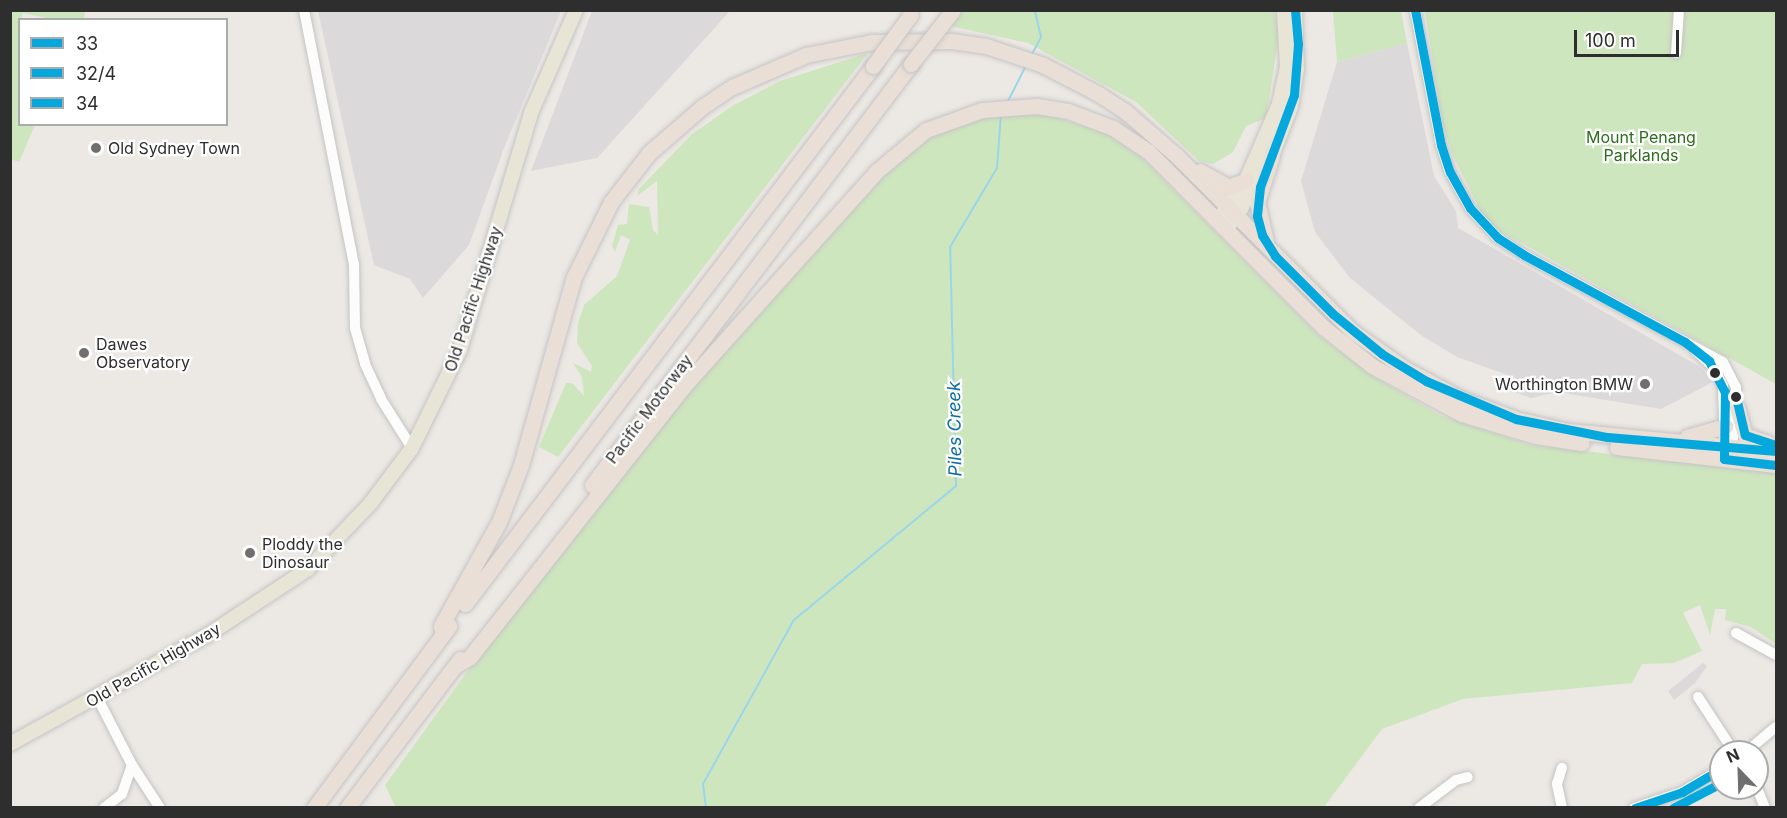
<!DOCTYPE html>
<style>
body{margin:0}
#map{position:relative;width:1787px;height:818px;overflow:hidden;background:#ece8e4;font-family:Inter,sans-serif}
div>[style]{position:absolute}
.industrial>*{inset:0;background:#dcd9db}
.green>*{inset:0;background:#cee6be}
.stream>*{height:2px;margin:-1px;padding:0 1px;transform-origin:1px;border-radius:1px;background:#99d6ec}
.roads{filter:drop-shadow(0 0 2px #c5c4c5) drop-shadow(0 0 2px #c5c4c5)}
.minor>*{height:10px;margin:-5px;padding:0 5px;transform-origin:5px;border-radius:5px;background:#fcfcfb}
.major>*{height:14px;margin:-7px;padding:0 7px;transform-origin:7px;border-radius:7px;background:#e8e4d6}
.highway>*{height:15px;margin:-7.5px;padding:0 7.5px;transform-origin:7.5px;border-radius:7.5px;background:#eadfd6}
.bridges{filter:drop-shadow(0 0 2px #c6c5c4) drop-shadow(0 0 2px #c6c5c4)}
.highway-bridge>*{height:15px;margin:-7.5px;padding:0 7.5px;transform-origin:7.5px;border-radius:7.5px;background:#eadfd6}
.bus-1>*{height:9px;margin:-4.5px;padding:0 4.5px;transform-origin:4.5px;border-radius:4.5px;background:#05a8dc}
.bus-2>*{height:9px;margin:-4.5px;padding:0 4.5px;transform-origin:4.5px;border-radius:4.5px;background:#05a8dc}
.bus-3>*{height:9px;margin:-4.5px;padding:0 4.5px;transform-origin:4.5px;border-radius:4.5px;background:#05a8dc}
.dots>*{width:16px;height:16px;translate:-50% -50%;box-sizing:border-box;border:3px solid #fff;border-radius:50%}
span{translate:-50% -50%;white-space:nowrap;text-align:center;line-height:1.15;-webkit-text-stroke:4.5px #fff;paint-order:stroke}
.park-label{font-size:16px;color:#2c6e1b}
.poi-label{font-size:16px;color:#2e2e2e}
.left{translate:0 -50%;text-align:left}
.right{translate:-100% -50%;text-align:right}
.street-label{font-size:16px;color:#2e2e2e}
.water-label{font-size:18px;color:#0d6fa3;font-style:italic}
.frame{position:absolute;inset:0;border:12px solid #2e2e2e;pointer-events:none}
.legend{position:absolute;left:18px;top:18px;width:210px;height:108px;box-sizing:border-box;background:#fff;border:2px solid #ababab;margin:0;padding:8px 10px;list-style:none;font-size:18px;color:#2e2e2e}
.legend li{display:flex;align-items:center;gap:12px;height:30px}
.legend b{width:30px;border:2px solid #ababab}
.north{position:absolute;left:1709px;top:740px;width:60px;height:60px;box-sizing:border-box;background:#fff;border:2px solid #ababab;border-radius:50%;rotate:337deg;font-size:16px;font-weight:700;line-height:24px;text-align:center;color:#2e2e2e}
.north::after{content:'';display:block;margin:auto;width:21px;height:27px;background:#706f6e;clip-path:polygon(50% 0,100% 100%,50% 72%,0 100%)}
.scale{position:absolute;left:1574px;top:30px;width:105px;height:27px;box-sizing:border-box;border:3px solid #2e2e2e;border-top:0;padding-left:8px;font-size:18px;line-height:21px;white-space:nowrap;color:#2e2e2e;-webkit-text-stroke:4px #fff;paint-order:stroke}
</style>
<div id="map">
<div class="industrial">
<div style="clip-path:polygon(318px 11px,561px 11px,504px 148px,469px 245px,423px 298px,410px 279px,374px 265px)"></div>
<div style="clip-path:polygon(592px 11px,730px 11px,597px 158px,531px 171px)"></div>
<div style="clip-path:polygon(1407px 43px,1434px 176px,1456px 211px,1458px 228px,1702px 368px,1713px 382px,1661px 409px,1557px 392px,1531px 398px,1509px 390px,1516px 378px,1457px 357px,1422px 336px,1350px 278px,1315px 232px,1301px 181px,1337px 62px)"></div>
<div style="clip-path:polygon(1703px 663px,1707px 666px,1695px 683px,1674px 700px,1668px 691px)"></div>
</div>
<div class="green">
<div style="clip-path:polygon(962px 10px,1274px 11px,1279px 35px,1266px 118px,1246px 126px,1233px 152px,1213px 164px,1199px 161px,1136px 102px,1028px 43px,950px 26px)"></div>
<div style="clip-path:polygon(10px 11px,85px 11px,84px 20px,52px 19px,22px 13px,20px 124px,35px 125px,19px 162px,11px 159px)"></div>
<div style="clip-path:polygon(1333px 11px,1401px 11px,1407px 43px,1337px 62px)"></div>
<div style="clip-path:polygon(1425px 11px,1776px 11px,1776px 384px,1498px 230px,1481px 212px,1453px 156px,1442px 122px)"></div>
<div style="clip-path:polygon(868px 53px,558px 457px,539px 447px,566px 383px,572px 383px,584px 396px,582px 377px,572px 362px,591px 372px,592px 366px,577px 343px,578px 323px,584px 305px,617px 276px,630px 240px,621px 235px,615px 252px,612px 246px,618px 225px,627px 224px,629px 204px,649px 207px,653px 230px,658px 235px,657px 181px,637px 196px,639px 189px,691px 135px,732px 106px,780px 81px)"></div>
<div style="clip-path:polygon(1038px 112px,1105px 133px,1140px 156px,1317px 334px,1376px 378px,1442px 416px,1531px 445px,1776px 473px,1776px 644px,1751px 627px,1725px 620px,1726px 609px,1715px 609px,1710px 635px,1700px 605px,1683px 613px,1702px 651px,1674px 663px,1642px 664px,1632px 683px,1463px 699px,1382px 729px,1324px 807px,396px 808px,385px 785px,464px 676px,704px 371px,880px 175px,930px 135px,984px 116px)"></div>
</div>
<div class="stream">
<div style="left:1031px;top:56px;width:21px;rotate:-62deg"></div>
<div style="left:1041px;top:37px;width:28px;rotate:-103deg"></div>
<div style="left:1008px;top:101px;width:39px;rotate:-63deg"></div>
<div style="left:706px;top:808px;width:24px;rotate:-97deg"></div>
<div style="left:703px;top:784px;width:188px;rotate:-61deg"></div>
<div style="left:794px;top:620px;width:210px;rotate:-39.6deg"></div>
<div style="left:956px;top:486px;width:239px;rotate:-91.4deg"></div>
<div style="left:950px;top:247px;width:92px;rotate:-59.3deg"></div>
<div style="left:997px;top:168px;width:54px;rotate:-85.8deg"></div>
</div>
<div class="roads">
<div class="minor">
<div style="left:304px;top:10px;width:259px;rotate:78.9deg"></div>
<div style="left:354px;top:264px;width:64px;rotate:89.1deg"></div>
<div style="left:355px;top:328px;width:37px;rotate:74deg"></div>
<div style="left:365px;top:364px;width:38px;rotate:65deg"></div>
<div style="left:381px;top:399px;width:58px;rotate:57.7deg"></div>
<div style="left:1415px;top:10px;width:137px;rotate:79.1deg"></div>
<div style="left:1441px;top:145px;width:28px;rotate:72deg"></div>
<div style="left:1450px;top:172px;width:41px;rotate:60.9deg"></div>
<div style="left:1470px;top:208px;width:41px;rotate:47deg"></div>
<div style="left:1498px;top:238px;width:31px;rotate:33deg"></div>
<div style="left:1524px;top:255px;width:226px;rotate:28.3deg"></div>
<div style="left:1723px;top:362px;width:29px;rotate:63deg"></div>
<div style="left:1736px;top:388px;width:65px;rotate:93.5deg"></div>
<div style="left:1676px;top:53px;width:43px;rotate:-86deg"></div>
<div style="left:1695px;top:350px;width:26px;rotate:43deg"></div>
<div style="left:1714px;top:368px;width:20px;rotate:63deg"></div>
<div style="left:1723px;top:386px;width:66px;rotate:88.3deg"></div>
<div style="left:1736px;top:633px;width:46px;rotate:28.8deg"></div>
<div style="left:97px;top:697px;width:76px;rotate:62.8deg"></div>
<div style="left:132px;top:765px;width:51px;rotate:56.9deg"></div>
<div style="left:1698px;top:697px;width:66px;rotate:56.8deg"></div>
<div style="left:1746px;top:752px;width:39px;rotate:-40deg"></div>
<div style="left:1757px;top:788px;width:22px;rotate:68deg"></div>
<div style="left:104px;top:808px;width:23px;rotate:-38deg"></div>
<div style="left:122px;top:794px;width:31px;rotate:-71deg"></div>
<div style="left:1419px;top:808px;width:46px;rotate:-37.1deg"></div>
<div style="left:1456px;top:780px;width:12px;rotate:-14deg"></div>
<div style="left:1562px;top:808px;width:25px;rotate:-102deg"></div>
<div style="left:1557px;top:784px;width:17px;rotate:-73deg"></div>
<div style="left:1634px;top:808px;width:51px;rotate:-18.4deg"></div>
<div style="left:1682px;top:792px;width:45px;rotate:-30.5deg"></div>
</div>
<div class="major">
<div style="left:1218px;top:220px;width:49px;rotate:-55deg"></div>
<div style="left:1246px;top:180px;width:83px;rotate:-66.5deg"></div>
<div style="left:1279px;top:104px;width:39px;rotate:-78deg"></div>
<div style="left:1287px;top:66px;width:56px;rotate:-93.1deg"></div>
<div style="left:1227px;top:228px;width:24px;rotate:-54deg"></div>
<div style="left:1241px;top:209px;width:44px;rotate:-64.6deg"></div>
<div style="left:1260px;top:169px;width:18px;rotate:-47deg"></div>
<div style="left:1272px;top:156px;width:53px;rotate:-68.8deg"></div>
<div style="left:1291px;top:107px;width:38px;rotate:-81deg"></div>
<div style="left:1297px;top:69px;width:59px;rotate:-91.9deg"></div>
<div style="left:10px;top:744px;width:224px;rotate:-28.9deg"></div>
<div style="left:206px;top:636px;width:122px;rotate:-33.3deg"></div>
<div style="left:308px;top:569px;width:90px;rotate:-46.4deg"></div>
<div style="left:370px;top:504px;width:70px;rotate:-53.1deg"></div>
<div style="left:412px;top:448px;width:109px;rotate:-63.9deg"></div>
<div style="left:460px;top:350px;width:247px;rotate:-73.3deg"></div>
<div style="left:531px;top:113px;width:112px;rotate:-66.4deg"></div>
</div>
<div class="highway">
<div style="left:1200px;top:171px;width:33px;rotate:29deg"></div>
<div style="left:1229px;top:187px;width:18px;rotate:-22deg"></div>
<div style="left:1266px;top:241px;width:39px;rotate:-103deg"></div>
<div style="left:1257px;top:203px;width:49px;rotate:-72.3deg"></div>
<div style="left:1737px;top:407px;width:29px;rotate:74deg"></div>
<div style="left:1745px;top:435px;width:24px;rotate:19deg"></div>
<div style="left:1687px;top:437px;width:40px;rotate:-16deg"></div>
<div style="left:1617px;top:447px;width:160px;rotate:6.5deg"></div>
<div style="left:592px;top:485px;width:528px;rotate:-52.85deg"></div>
<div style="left:465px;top:604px;width:675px;rotate:-52.82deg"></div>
<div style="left:443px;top:634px;width:8px;rotate:-104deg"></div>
<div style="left:441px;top:626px;width:119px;rotate:-60.9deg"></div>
<div style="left:499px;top:522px;width:61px;rotate:-68.9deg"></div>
<div style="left:521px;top:465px;width:195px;rotate:-74.3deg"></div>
<div style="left:574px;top:277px;width:84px;rotate:-63.7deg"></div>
<div style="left:611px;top:202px;width:62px;rotate:-52.2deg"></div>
<div style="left:649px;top:153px;width:70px;rotate:-41deg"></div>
<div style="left:702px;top:107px;width:36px;rotate:-34deg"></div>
<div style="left:732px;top:87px;width:81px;rotate:-23.4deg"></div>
<div style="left:806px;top:55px;width:67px;rotate:-11.1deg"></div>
<div style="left:872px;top:42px;width:79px;rotate:-0.7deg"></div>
<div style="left:951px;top:41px;width:35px;rotate:8deg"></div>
<div style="left:986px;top:46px;width:60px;rotate:18.4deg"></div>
<div style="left:1043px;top:65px;width:61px;rotate:27.4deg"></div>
<div style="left:1097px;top:93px;width:33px;rotate:33deg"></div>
<div style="left:1125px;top:111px;width:69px;rotate:40.9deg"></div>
<div style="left:1177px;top:156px;width:247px;rotate:45deg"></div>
<div style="left:1352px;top:331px;width:64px;rotate:35.4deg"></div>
<div style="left:1404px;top:368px;width:64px;rotate:28.2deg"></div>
<div style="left:1460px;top:398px;width:60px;rotate:20.6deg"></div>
<div style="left:1516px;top:419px;width:54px;rotate:12.8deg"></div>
<div style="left:1569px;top:431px;width:208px;rotate:5.5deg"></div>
<div style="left:455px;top:666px;width:17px;rotate:-31deg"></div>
<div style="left:470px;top:657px;width:345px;rotate:-51.7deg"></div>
<div style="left:684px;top:386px;width:290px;rotate:-48.1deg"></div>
<div style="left:878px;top:170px;width:62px;rotate:-39.8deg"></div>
<div style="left:926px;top:130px;width:59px;rotate:-19.7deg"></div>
<div style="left:982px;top:110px;width:55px;rotate:-4.2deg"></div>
<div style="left:1037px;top:106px;width:31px;rotate:9deg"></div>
<div style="left:1068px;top:111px;width:48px;rotate:20.7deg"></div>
<div style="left:1113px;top:128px;width:43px;rotate:33.7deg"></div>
<div style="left:1149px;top:152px;width:247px;rotate:45.2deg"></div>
<div style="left:1323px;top:327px;width:63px;rotate:38.5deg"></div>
<div style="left:1372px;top:366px;width:102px;rotate:28.1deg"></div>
<div style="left:1462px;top:414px;width:77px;rotate:16.6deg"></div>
<div style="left:1536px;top:436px;width:46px;rotate:8.8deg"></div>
<div style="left:314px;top:808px;width:227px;rotate:-53.4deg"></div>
<div style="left:347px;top:808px;width:187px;rotate:-52.8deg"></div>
</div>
</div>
<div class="bridges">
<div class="highway-bridge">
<div style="left:911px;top:64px;width:68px;rotate:-52.1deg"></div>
<div style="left:873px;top:66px;width:64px;rotate:-53.8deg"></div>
</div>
</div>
<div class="bus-1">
<div style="left:1415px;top:10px;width:137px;rotate:79.1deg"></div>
<div style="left:1441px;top:145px;width:28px;rotate:72deg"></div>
<div style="left:1450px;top:172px;width:41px;rotate:60.9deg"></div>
<div style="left:1470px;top:208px;width:41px;rotate:47deg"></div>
<div style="left:1498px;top:238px;width:31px;rotate:33deg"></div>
<div style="left:1524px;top:255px;width:183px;rotate:28.4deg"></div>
<div style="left:1685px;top:342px;width:31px;rotate:38deg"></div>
<div style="left:1709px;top:361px;width:35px;rotate:63deg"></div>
<div style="left:1725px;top:392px;width:67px;rotate:90.9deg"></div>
<div style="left:1724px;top:459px;width:52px;rotate:6.6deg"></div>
<div style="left:1736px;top:397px;width:39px;rotate:77deg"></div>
<div style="left:1745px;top:435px;width:33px;rotate:18deg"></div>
</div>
<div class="bus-2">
<div style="left:1295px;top:10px;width:34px;rotate:85deg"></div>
<div style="left:1298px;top:44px;width:51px;rotate:94.5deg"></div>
<div style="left:1294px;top:95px;width:98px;rotate:110.3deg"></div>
<div style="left:1260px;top:187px;width:29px;rotate:96deg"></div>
<div style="left:1257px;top:216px;width:20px;rotate:75deg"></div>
<div style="left:1262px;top:235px;width:25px;rotate:58deg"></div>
<div style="left:1275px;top:256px;width:82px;rotate:45deg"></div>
<div style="left:1333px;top:314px;width:63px;rotate:39.2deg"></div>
<div style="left:1382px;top:354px;width:52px;rotate:31.5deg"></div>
<div style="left:1426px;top:381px;width:98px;rotate:22.9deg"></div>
<div style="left:1516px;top:419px;width:93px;rotate:11.2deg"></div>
<div style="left:1607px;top:437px;width:170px;rotate:4.7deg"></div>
<div style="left:1635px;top:808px;width:50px;rotate:-18.8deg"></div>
<div style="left:1682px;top:792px;width:45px;rotate:-30.5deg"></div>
</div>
<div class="bus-3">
<div style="left:1673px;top:808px;width:54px;rotate:-27.5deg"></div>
</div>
<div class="dots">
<div style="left:96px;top:148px;background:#706f6e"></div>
<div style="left:84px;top:353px;background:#706f6e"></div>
<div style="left:1715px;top:373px;background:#2e2e2e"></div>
<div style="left:1645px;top:384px;background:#706f6e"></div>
<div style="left:1736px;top:397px;background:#2e2e2e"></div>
<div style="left:250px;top:553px;background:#706f6e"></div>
</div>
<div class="park-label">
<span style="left:1641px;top:146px">Mount Penang<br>Parklands</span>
</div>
<div class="poi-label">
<span class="left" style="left:108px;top:148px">Old Sydney Town</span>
<span class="left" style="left:96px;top:353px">Dawes<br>Observatory</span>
<span class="right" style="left:1633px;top:384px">Worthington BMW</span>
<span class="left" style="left:262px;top:553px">Ploddy the<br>Dinosaur</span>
</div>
<div class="street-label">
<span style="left:473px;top:299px;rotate:-72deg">Old Pacific Highway</span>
<span style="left:649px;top:409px;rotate:-53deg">Pacific Motorway</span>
<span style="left:153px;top:665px;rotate:-30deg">Old Pacific Highway</span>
</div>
<div class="water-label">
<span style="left:955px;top:429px;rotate:-91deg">Piles Creek</span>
</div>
<div class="frame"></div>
<ul class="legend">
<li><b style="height:8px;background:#05a8dc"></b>33</li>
<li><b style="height:8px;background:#05a8dc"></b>32/4</li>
<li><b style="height:8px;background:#05a8dc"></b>34</li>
</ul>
<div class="north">N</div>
<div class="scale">100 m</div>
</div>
